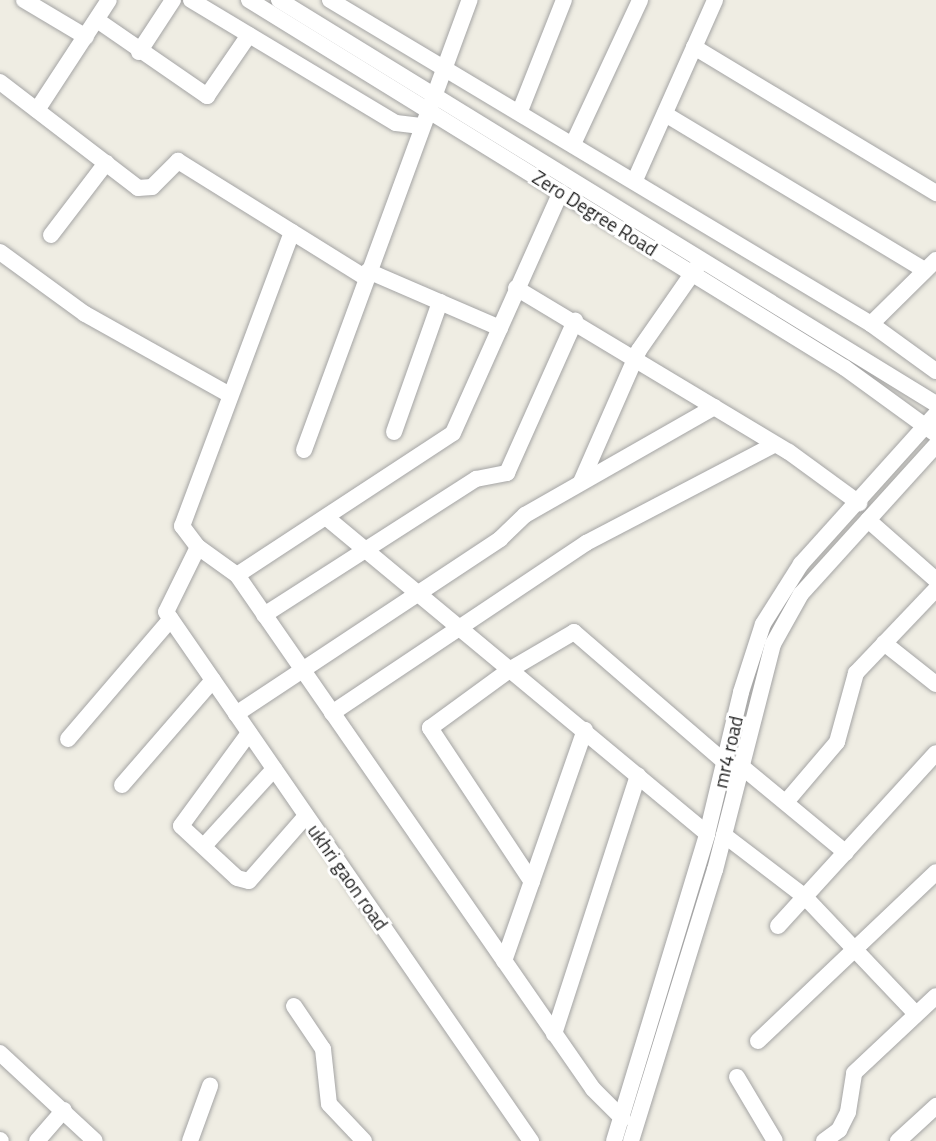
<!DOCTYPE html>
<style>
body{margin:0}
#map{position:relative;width:936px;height:1141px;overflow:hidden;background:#efede3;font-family:"Titillium Web",sans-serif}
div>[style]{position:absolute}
.roads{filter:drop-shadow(0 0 2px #a4a4a4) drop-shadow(0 0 2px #a4a4a4)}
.minor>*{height:16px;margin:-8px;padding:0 8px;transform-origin:8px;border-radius:8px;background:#fff}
span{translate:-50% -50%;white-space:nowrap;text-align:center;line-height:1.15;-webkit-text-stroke:6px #fff;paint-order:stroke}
.street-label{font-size:19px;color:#1d1d1d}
</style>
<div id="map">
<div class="roads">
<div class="minor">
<div style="left:24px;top:0;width:72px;rotate:30.8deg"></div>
<div style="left:191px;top:0;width:239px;rotate:31deg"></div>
<div style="left:396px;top:123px;width:25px;rotate:7deg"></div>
<div style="left:249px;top:0;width:700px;rotate:31.69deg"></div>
<div style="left:845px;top:368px;width:112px;rotate:36deg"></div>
<div style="left:279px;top:0;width:771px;rotate:31.59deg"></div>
<div style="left:330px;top:0;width:631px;rotate:30.92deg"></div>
<div style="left:871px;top:324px;width:80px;rotate:35.9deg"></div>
<div style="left:97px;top:20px;width:134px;rotate:34.6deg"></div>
<div style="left:207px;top:96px;width:74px;rotate:-55.5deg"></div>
<div style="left:694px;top:47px;width:283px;rotate:31.1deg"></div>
<div style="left:139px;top:52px;width:62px;rotate:-56.8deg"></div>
<div style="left:0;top:82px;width:174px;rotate:37.5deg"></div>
<div style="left:138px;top:188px;width:14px;rotate:-4deg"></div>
<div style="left:152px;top:187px;width:37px;rotate:-45deg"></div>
<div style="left:178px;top:161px;width:221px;rotate:31.9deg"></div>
<div style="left:37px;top:110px;width:131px;rotate:-56.8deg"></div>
<div style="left:520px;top:111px;width:119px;rotate:-68.4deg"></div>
<div style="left:665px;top:114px;width:303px;rotate:31deg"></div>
<div style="left:573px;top:144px;width:159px;rotate:-65deg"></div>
<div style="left:635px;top:180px;width:197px;rotate:-66deg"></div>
<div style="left:292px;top:232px;width:314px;rotate:110.5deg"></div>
<div style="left:182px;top:526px;width:26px;rotate:53deg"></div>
<div style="left:198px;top:547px;width:48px;rotate:35.7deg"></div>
<div style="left:237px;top:575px;width:625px;rotate:55.29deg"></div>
<div style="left:593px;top:1089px;width:42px;rotate:45deg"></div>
<div style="left:51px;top:235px;width:91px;rotate:-52.6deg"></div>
<div style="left:0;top:252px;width:105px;rotate:36.1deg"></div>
<div style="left:85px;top:314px;width:166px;rotate:29.2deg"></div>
<div style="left:368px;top:271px;width:144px;rotate:23.4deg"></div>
<div style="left:516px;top:288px;width:318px;rotate:31deg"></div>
<div style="left:789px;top:452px;width:87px;rotate:36.1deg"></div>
<div style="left:871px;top:324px;width:91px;rotate:-44.6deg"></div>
<div style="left:394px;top:432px;width:138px;rotate:-70.5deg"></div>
<div style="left:304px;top:450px;width:480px;rotate:-69.8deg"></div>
<div style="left:581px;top:482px;width:144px;rotate:-66.3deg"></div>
<div style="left:639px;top:350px;width:101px;rotate:-55.1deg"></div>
<div style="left:327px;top:518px;width:494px;rotate:39.7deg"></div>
<div style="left:868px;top:520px;width:91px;rotate:41.4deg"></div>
<div style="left:198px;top:547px;width:72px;rotate:116.2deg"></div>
<div style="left:166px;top:612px;width:643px;rotate:55.4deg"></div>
<div style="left:237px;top:575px;width:258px;rotate:-33.3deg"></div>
<div style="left:453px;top:433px;width:264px;rotate:-65.9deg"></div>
<div style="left:264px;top:615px;width:252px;rotate:-32.7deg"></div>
<div style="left:476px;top:479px;width:32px;rotate:-11deg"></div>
<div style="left:507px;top:473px;width:167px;rotate:-65.9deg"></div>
<div style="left:884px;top:643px;width:66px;rotate:38.3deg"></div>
<div style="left:332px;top:713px;width:306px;rotate:-33.8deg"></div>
<div style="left:586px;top:543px;width:213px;rotate:-27.6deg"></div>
<div style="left:236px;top:714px;width:317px;rotate:-33.5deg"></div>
<div style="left:500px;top:539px;width:35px;rotate:-44deg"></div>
<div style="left:525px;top:515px;width:218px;rotate:-29.7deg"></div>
<div style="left:249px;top:733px;width:115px;rotate:126.2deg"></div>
<div style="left:181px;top:826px;width:76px;rotate:42.9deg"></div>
<div style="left:237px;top:878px;width:12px;rotate:14deg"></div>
<div style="left:249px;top:881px;width:86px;rotate:-48.8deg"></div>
<div style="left:68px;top:739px;width:158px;rotate:-49.4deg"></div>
<div style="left:741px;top:766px;width:136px;rotate:39.6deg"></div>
<div style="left:122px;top:785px;width:139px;rotate:-49.1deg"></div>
<div style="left:786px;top:802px;width:79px;rotate:-49.6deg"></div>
<div style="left:837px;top:742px;width:72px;rotate:-74.6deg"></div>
<div style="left:856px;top:673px;width:116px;rotate:-46.4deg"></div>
<div style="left:724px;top:835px;width:102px;rotate:37.4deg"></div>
<div style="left:805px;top:897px;width:161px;rotate:46.5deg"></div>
<div style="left:204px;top:846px;width:104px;rotate:-47.7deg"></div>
<div style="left:532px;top:882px;width:185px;rotate:-123.5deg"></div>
<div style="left:430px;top:728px;width:100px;rotate:-36.1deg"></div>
<div style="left:511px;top:669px;width:73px;rotate:-30.4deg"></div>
<div style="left:574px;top:632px;width:202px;rotate:40.8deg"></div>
<div style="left:778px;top:926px;width:234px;rotate:-47.6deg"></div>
<div style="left:504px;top:961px;width:245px;rotate:-70.7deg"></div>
<div style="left:294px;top:1006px;width:52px;rotate:56deg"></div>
<div style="left:323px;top:1049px;width:55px;rotate:83.8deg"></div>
<div style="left:329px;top:1104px;width:51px;rotate:46.6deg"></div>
<div style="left:554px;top:1034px;width:272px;rotate:-72deg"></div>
<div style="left:758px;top:1041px;width:245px;rotate:-43.5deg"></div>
<div style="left:0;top:1053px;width:129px;rotate:42.8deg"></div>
<div style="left:737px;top:1077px;width:74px;rotate:59.3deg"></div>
<div style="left:0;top:1140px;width:1px;rotate:45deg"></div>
<div style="left:37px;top:1141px;width:41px;rotate:-48.9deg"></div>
<div style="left:190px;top:1141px;width:59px;rotate:-70deg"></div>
<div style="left:614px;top:1141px;width:321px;rotate:-73.1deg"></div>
<div style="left:707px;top:834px;width:146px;rotate:-76.5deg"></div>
<div style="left:741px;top:692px;width:71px;rotate:-72.1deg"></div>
<div style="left:763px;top:624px;width:71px;rotate:-57.7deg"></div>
<div style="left:801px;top:564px;width:202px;rotate:-48deg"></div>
<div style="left:631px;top:1141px;width:284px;rotate:-72.8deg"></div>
<div style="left:715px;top:870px;width:233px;rotate:-75.6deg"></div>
<div style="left:773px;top:644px;width:57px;rotate:-60.8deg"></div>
<div style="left:801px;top:594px;width:201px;rotate:-47.8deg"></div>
<div style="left:824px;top:1141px;width:19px;rotate:-36deg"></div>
<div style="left:839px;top:1130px;width:20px;rotate:-63deg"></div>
<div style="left:848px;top:1112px;width:39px;rotate:-81deg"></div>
<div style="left:854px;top:1073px;width:112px;rotate:-43.2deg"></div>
<div style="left:898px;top:1141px;width:52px;rotate:-42.6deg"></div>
</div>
</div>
<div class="street-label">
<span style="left:595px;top:213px;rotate:32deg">Zero Degree Road</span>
<span style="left:728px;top:752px;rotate:-77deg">mr4 road</span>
<span style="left:348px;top:877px;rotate:55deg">ukhri gaon road</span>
</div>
</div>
